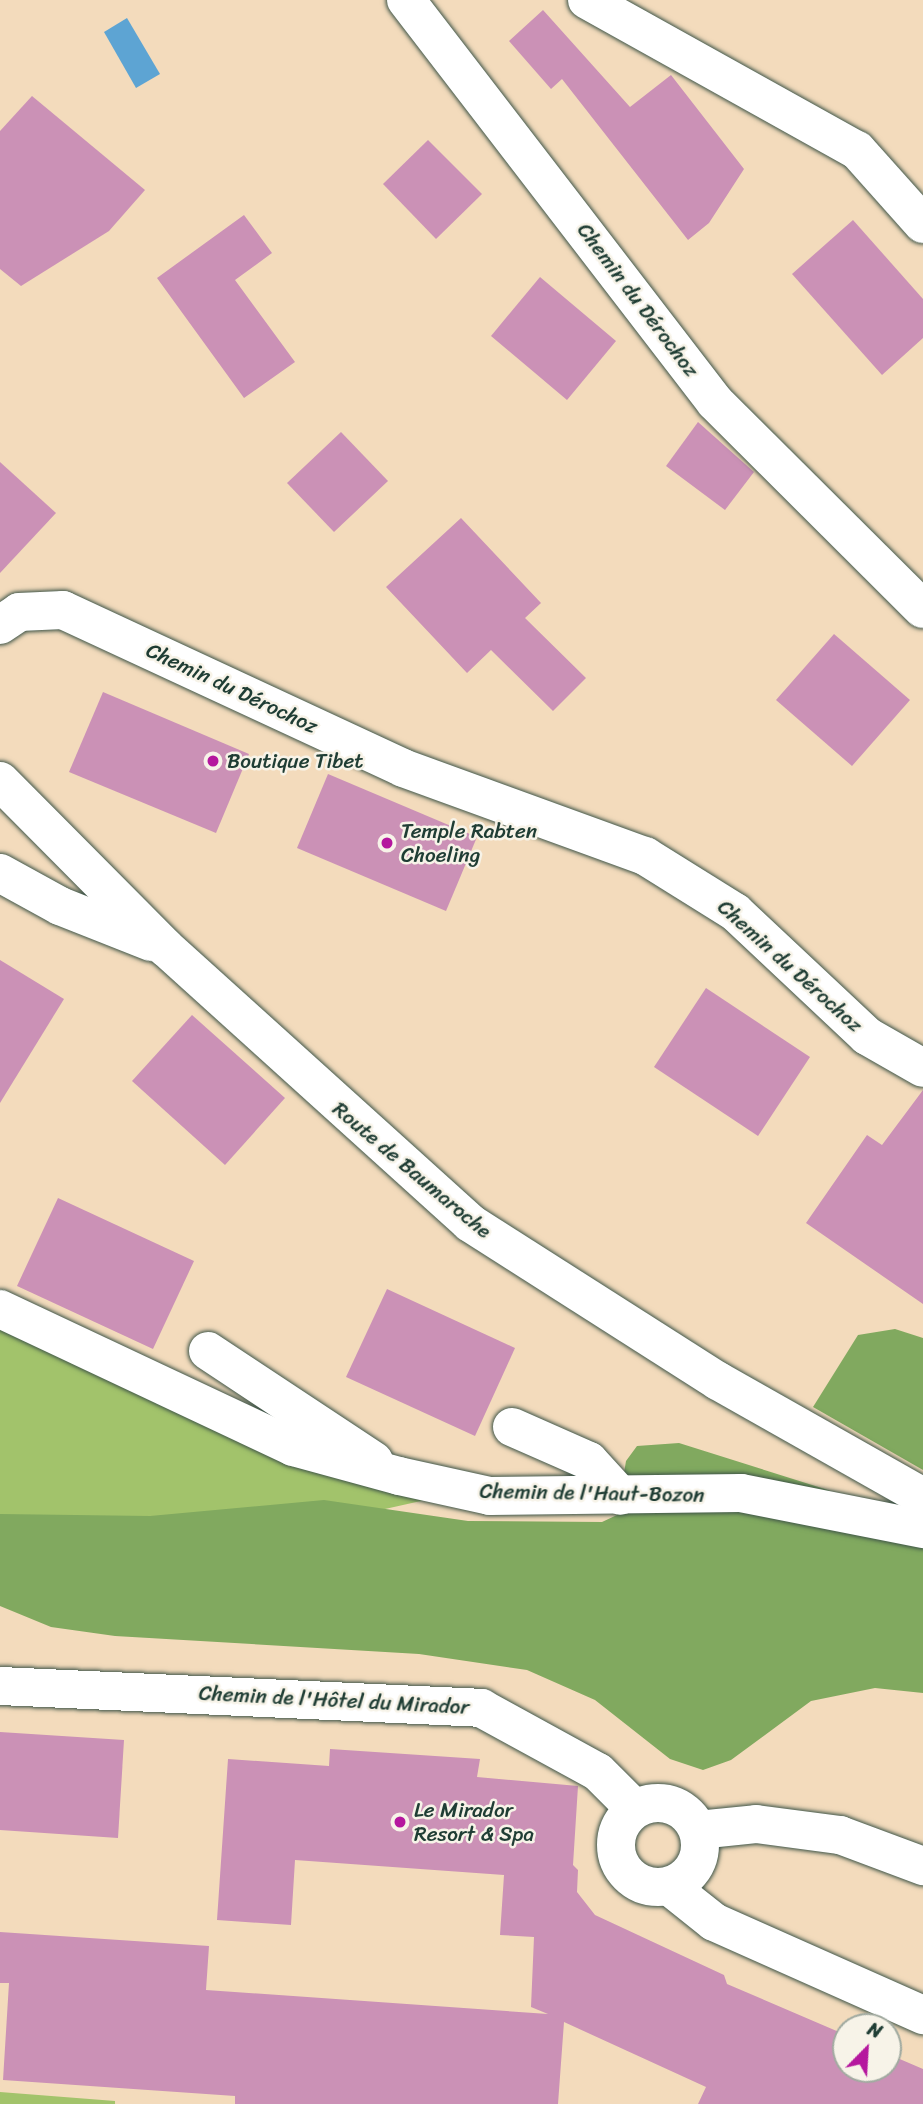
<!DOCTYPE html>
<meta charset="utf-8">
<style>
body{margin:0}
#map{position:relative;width:923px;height:2104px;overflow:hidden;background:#f3dbbc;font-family:Sriracha,sans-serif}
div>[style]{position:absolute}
.green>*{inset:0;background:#a2c36b}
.forest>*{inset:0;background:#81a95f}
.water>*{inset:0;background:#5da4d3}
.building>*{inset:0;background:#cb91b6}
.roads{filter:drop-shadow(0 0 2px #3f5548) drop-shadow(0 0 2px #3f5548)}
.minor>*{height:38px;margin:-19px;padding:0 19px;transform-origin:19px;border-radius:19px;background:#fff}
.minor>.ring{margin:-19px;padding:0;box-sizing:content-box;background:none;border:38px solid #fff;border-radius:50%}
.dots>*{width:19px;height:19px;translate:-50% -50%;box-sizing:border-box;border:4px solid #f7f3e8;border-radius:50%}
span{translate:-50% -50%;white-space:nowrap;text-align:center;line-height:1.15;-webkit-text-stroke:5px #f7f3e8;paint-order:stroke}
.street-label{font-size:21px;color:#1f3d34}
.poi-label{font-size:21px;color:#1f3d34}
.left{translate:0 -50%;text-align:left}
.north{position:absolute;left:832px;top:2013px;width:70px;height:70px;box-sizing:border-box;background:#f7f3e8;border:2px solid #a1aaa0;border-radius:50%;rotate:24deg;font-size:19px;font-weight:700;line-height:28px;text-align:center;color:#1f3d34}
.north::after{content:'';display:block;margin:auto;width:24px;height:32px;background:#b5179e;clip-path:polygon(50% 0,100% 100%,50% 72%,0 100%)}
</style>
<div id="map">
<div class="green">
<div style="clip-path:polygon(0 1298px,299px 1433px,488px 1486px,0 1595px)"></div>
<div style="clip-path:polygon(0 2092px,115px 2101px,115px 2104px,0 2104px)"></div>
</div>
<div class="forest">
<div style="clip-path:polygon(895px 1329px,923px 1338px,923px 1470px,813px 1407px,858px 1335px)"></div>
<div style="clip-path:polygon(679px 1443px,828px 1490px,923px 1545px,923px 1693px,875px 1688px,811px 1701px,731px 1760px,703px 1770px,670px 1759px,595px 1700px,527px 1670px,419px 1654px,115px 1636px,51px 1627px,0 1606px,0 1514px,150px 1516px,324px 1500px,468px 1521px,602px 1522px,617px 1515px,626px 1461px,637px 1446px)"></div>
</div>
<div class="water">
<div style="clip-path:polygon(127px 18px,160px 74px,136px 88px,104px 32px)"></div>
</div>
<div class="building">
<div style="clip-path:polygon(543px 10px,630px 107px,671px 75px,744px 169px,709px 223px,688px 240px,562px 79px,551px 89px,509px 41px)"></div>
<div style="clip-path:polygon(32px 96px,145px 190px,109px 231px,21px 286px,0 269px,0 131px)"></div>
<div style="clip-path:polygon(428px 140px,482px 194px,436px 239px,383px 184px)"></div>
<div style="clip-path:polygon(244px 215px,272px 253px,235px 280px,295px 362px,244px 398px,157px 278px)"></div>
<div style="clip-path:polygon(853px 220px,923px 299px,923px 338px,882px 375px,792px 274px)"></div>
<div style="clip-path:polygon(540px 277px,616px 341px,567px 400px,491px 336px)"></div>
<div style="clip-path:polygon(698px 422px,754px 472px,725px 510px,666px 466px)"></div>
<div style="clip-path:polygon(341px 432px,388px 481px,334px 532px,287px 483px)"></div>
<div style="clip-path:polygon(0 462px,56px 513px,0 573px)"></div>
<div style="clip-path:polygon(461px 518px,541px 603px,525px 618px,586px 678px,553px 711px,491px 650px,467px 673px,386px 587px)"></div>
<div style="clip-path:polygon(834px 634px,910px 700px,852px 766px,776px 700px)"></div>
<div style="clip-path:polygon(103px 692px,249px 754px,216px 833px,69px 772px)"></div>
<div style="clip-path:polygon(328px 774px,477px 837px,446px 911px,297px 848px)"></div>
<div style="clip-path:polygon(0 960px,64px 999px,0 1103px)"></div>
<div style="clip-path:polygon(706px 988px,810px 1057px,758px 1136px,654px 1067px)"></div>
<div style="clip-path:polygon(192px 1015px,285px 1098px,225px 1165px,132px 1081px)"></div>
<div style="clip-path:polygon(923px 1090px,923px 1304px,806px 1223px,867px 1135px,882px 1145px)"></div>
<div style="clip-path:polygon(58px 1198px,194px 1261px,153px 1349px,17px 1286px)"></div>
<div style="clip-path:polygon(387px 1289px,515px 1348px,475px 1436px,346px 1377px)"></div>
<div style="clip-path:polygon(0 1732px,124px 1740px,118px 1838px,0 1830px)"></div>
<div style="clip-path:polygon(330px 1749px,480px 1759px,477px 1777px,578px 1786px,573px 1865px,578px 1870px,577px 1892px,595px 1915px,724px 1975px,727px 1984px,846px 2035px,846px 2069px,888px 2069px,888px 2054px,923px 2069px,923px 2104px,698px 2104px,706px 2087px,564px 2022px,558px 2104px,235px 2104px,235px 2096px,3px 2080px,9px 1983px,0 1983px,0 1932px,209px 1946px,206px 1990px,548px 2014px,531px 2007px,534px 1937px,500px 1935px,504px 1875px,295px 1860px,291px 1925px,217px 1920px,228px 1759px,329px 1766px)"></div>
</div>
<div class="roads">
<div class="minor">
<div style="left:406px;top:0;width:507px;rotate:52.45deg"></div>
<div style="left:715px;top:402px;width:293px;rotate:44.9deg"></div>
<div style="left:587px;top:0;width:309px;rotate:29.1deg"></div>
<div style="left:857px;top:150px;width:99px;rotate:48.3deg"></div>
<div style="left:0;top:625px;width:23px;rotate:-34deg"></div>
<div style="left:19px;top:612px;width:44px;rotate:-2.6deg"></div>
<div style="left:63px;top:610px;width:375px;rotate:24.9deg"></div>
<div style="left:403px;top:768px;width:258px;rotate:20deg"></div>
<div style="left:645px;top:856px;width:106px;rotate:31.9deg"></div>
<div style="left:735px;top:912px;width:181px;rotate:43.2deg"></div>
<div style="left:867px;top:1036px;width:64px;rotate:29.7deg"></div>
<div style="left:0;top:781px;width:235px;rotate:45.2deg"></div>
<div style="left:166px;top:948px;width:410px;rotate:42.1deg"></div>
<div style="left:470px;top:1223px;width:294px;rotate:32.5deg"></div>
<div style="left:718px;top:1381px;width:236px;rotate:29.5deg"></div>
<div style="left:0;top:873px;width:68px;rotate:28.8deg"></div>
<div style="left:60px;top:906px;width:98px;rotate:21.6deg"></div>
<div style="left:0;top:1309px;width:324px;rotate:25.2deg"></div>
<div style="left:293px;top:1447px;width:110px;rotate:15.3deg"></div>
<div style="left:399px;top:1476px;width:93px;rotate:12.4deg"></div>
<div style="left:490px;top:1496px;width:251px;rotate:-0.7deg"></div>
<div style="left:741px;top:1493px;width:186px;rotate:11.2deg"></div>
<div style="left:208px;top:1351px;width:199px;rotate:33.5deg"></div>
<div style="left:512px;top:1427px;width:84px;rotate:23.8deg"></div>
<div style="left:589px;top:1461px;width:47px;rotate:47.6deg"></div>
<div style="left:0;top:1686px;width:482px;rotate:2.6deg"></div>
<div style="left:481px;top:1708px;width:133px;rotate:28.7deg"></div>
<div style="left:598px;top:1772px;width:52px;rotate:45deg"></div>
<div class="ring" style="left:616px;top:1803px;width:46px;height:46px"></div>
<div style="left:698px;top:1830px;width:58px;rotate:-5.9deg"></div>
<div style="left:756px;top:1824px;width:85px;rotate:7.5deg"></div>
<div style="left:840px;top:1835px;width:89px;rotate:20.5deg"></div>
<div style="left:670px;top:1887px;width:56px;rotate:38.5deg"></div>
<div style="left:714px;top:1922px;width:229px;rotate:24deg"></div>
</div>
</div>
<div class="dots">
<div style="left:213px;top:761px;background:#b5179e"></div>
<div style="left:387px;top:843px;background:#b5179e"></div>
<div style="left:400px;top:1822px;background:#b5179e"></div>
</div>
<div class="street-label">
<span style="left:638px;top:300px;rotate:53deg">Chemin du Dérochoz</span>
<span style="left:232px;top:688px;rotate:25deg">Chemin du Dérochoz</span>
<span style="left:790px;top:966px;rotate:42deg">Chemin du Dérochoz</span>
<span style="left:412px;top:1170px;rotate:40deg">Route de Baumaroche</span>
<span style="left:592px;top:1493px;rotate:1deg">Chemin de l'Haut-Bozon</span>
<span style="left:334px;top:1700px;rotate:3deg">Chemin de l'Hôtel du Mirador</span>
</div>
<div class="poi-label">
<span class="left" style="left:227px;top:761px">Boutique Tibet</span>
<span class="left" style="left:401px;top:843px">Temple Rabten<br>Choeling</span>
<span class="left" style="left:414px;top:1822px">Le Mirador<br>Resort &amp; Spa</span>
</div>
<div class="north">N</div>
</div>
